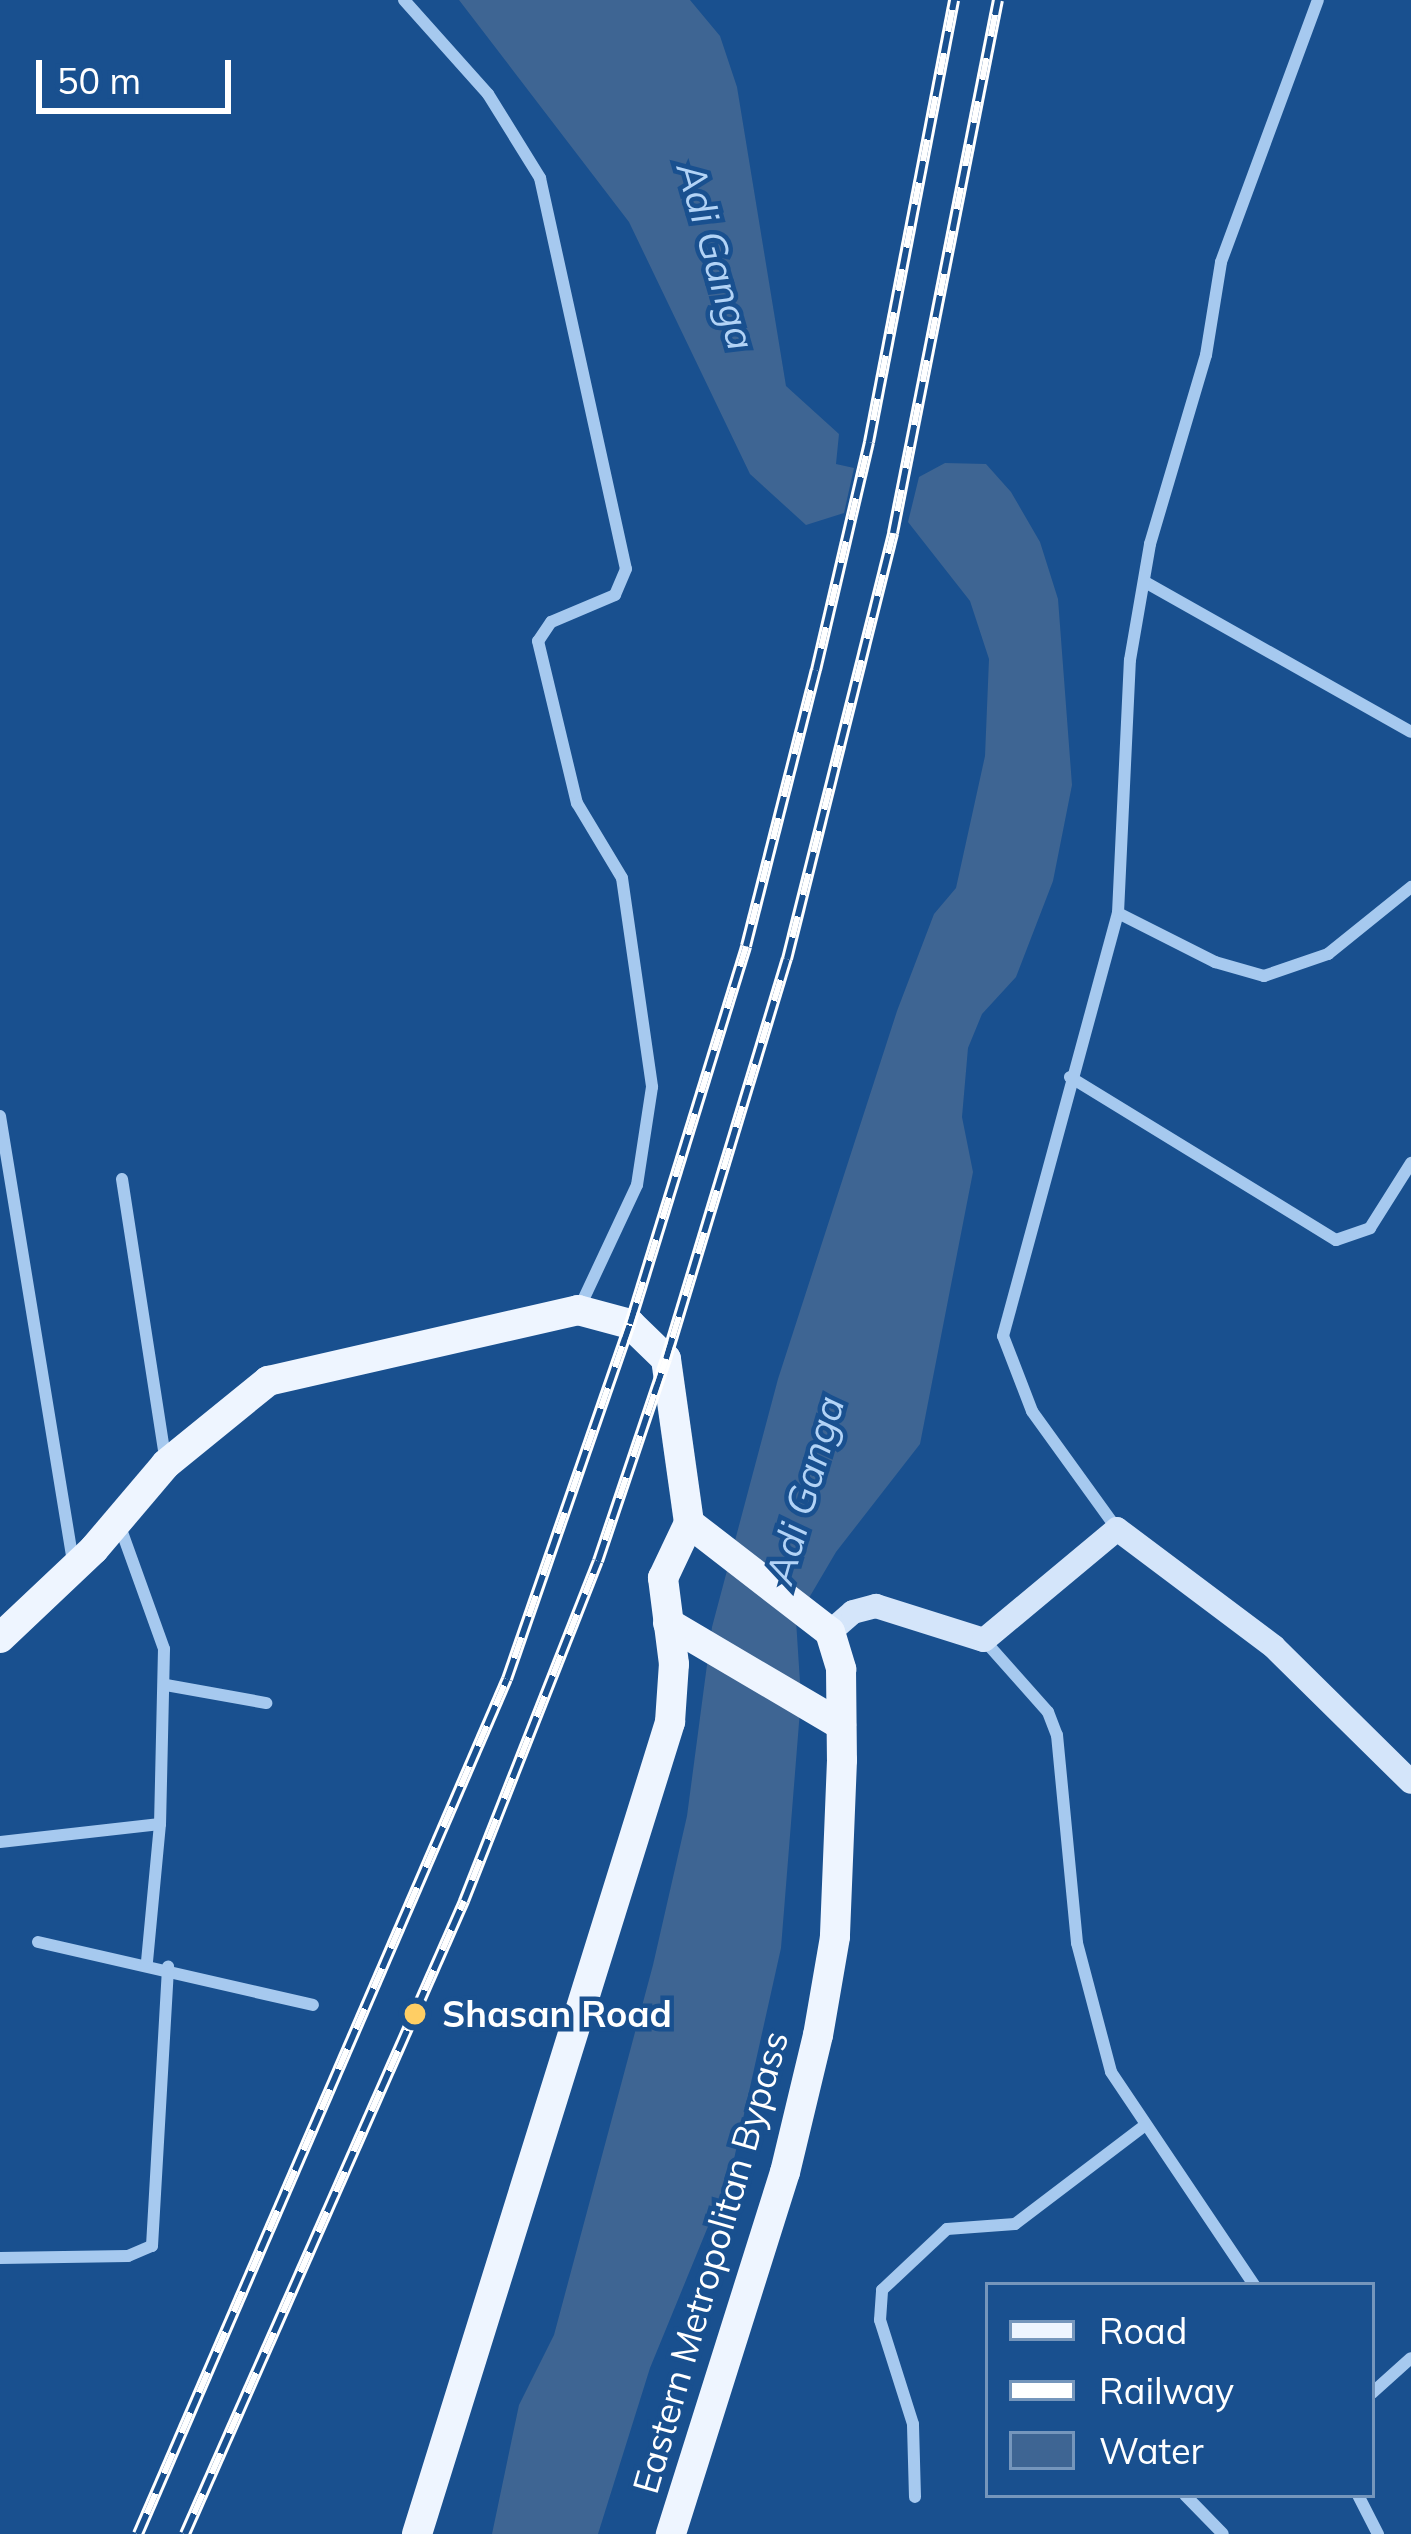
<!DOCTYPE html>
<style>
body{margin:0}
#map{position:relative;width:1411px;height:2534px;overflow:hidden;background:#19508f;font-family:Mulish,sans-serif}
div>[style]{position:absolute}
.water>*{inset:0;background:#3e6593}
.minor>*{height:12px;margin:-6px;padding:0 6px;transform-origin:6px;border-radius:6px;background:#a6c9ef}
.secondary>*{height:24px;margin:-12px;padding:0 12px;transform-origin:12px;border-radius:12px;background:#d4e5fa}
.primary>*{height:30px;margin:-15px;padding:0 15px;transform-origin:15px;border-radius:15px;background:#eef5ff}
.rail>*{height:12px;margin-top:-6px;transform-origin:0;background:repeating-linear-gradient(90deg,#19508f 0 22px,#fff 0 44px);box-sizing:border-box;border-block:3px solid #fff}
.dots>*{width:33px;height:33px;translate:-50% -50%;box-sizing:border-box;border:6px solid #19508f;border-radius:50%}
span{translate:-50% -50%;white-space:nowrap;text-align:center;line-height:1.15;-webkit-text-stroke:9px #19508f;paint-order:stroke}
.poi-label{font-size:36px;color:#fff;font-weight:700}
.left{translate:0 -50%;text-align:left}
.street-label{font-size:36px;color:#fff}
.water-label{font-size:39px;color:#b2d3f6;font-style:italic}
.legend{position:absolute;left:985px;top:2282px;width:390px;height:216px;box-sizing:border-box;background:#19508f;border:3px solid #7596bc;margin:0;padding:15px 21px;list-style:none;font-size:36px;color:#fff}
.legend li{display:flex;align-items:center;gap:24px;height:60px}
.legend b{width:60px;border:3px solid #7596bc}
.scale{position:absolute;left:36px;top:60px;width:195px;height:54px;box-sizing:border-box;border:6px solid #fff;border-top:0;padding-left:15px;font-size:36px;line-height:42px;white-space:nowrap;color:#fff;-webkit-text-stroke:9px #19508f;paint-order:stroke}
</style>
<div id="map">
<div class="water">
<div style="clip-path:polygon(459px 0,690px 0,720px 36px,737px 87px,786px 386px,839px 434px,836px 464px,854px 468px,844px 513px,806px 525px,750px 474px,629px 222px)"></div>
<div style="clip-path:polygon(945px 463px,986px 464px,1011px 492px,1040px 542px,1058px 599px,1072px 785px,1053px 881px,1016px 977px,982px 1014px,968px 1048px,962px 1117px,973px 1172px,920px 1444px,836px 1552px,796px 1620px,801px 1698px,781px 1948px,732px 2168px,650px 2368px,598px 2534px,492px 2534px,519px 2405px,554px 2335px,653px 1965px,687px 1816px,712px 1627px,778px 1379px,897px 1011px,934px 914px,956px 888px,985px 756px,989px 659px,970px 601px,908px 522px,919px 477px)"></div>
</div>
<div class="minor">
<div style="left:404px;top:0;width:126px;rotate:48.2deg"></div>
<div style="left:488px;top:94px;width:99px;rotate:58.2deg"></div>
<div style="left:540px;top:178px;width:400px;rotate:77.6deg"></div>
<div style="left:626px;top:569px;width:28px;rotate:113deg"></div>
<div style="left:615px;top:595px;width:69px;rotate:157.1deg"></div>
<div style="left:551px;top:622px;width:23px;rotate:124deg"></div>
<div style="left:538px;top:641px;width:167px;rotate:76.5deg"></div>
<div style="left:577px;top:803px;width:87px;rotate:59deg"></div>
<div style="left:622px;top:878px;width:211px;rotate:81.8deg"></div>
<div style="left:652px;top:1087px;width:99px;rotate:98.7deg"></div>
<div style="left:637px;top:1185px;width:137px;rotate:115.1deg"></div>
<div style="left:1145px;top:582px;width:305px;rotate:29.4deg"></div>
<div style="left:1118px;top:913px;width:109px;rotate:26.8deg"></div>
<div style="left:1215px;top:962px;width:51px;rotate:15.9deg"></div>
<div style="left:1264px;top:976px;width:68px;rotate:-19deg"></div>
<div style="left:1328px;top:954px;width:107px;rotate:-38.9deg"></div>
<div style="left:1070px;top:1077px;width:312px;rotate:31.5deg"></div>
<div style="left:1336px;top:1240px;width:36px;rotate:-19deg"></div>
<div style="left:1370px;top:1228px;width:77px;rotate:-57.8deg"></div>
<div style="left:0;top:1116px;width:451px;rotate:80.7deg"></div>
<div style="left:122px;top:1179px;width:287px;rotate:81.2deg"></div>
<div style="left:118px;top:1521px;width:136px;rotate:70.2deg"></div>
<div style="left:164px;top:1649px;width:175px;rotate:91.3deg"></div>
<div style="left:160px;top:1824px;width:138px;rotate:95.4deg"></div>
<div style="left:1117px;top:1529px;width:145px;rotate:-125.8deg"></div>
<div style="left:1032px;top:1411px;width:80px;rotate:-111.1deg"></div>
<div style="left:1003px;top:1336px;width:438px;rotate:-74.8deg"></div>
<div style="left:1118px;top:913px;width:253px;rotate:-87.3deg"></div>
<div style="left:1130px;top:660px;width:118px;rotate:-80.2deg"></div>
<div style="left:1150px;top:544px;width:197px;rotate:-73.5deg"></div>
<div style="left:1206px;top:355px;width:94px;rotate:-80.8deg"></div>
<div style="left:1221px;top:262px;width:279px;rotate:-69.7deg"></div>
<div style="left:984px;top:1640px;width:96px;rotate:48.4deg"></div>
<div style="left:1048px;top:1712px;width:25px;rotate:69deg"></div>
<div style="left:1057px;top:1735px;width:209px;rotate:84.5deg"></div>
<div style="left:1077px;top:1943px;width:133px;rotate:75.2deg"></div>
<div style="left:1111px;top:2072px;width:257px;rotate:56.1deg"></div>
<div style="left:166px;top:1685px;width:102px;rotate:10.2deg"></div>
<div style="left:0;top:1842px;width:161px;rotate:-6.4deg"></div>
<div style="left:38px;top:1942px;width:282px;rotate:12.9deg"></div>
<div style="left:0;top:2258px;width:128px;rotate:-0.9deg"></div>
<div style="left:128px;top:2256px;width:26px;rotate:-23deg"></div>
<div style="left:152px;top:2246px;width:280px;rotate:-86.7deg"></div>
<div style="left:1372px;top:2393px;width:52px;rotate:-41.9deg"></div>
<div style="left:1185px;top:2495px;width:54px;rotate:45.7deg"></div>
<div style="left:1358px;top:2495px;width:44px;rotate:62.9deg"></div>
<div style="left:915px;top:2497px;width:73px;rotate:-91.6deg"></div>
<div style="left:913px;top:2424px;width:109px;rotate:-107.6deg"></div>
<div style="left:880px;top:2320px;width:30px;rotate:-86deg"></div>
<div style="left:882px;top:2290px;width:89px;rotate:-43.2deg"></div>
<div style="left:947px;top:2229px;width:68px;rotate:-4.2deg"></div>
<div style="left:1015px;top:2224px;width:162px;rotate:-37.2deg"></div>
</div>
<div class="secondary">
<div style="left:830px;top:1632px;width:30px;rotate:-41deg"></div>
<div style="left:853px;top:1612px;width:24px;rotate:-15deg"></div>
<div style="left:876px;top:1606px;width:113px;rotate:17.5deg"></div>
<div style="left:984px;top:1640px;width:173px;rotate:-39.8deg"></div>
<div style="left:1117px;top:1529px;width:196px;rotate:36.9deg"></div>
<div style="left:1274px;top:1647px;width:192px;rotate:44.6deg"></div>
</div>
<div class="primary">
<div style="left:668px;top:1623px;width:201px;rotate:30.5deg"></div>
<div style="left:0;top:1638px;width:129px;rotate:-43.4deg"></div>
<div style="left:94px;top:1549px;width:111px;rotate:-49.7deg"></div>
<div style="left:166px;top:1464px;width:132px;rotate:-39.1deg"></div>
<div style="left:268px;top:1381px;width:318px;rotate:-12.9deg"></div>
<div style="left:578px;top:1310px;width:54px;rotate:15.1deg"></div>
<div style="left:630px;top:1324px;width:50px;rotate:44.2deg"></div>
<div style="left:666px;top:1359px;width:166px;rotate:82deg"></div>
<div style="left:689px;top:1523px;width:178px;rotate:37.7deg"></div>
<div style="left:830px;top:1632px;width:39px;rotate:73deg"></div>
<div style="left:841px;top:1669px;width:91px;rotate:89.4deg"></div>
<div style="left:842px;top:1760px;width:177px;rotate:92.3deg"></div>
<div style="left:835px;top:1937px;width:99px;rotate:99.8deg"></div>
<div style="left:818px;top:2035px;width:141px;rotate:103.5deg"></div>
<div style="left:785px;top:2172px;width:380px;rotate:107.5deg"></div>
<div style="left:417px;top:2534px;width:851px;rotate:-72.69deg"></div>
<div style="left:670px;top:1722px;width:58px;rotate:-86.1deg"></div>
<div style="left:674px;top:1664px;width:87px;rotate:-97.3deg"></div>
<div style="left:663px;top:1578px;width:61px;rotate:-64.7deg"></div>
</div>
<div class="rail">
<div style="left:138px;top:2534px;width:931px;rotate:-66.66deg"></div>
<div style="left:507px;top:1679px;width:376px;rotate:-70.9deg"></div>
<div style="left:630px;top:1324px;width:395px;rotate:-72.9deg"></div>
<div style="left:746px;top:946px;width:285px;rotate:-75.8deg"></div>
<div style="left:816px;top:670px;width:234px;rotate:-76.9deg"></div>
<div style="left:869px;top:442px;width:450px;rotate:-79.1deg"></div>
<div style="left:185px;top:2534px;width:692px;rotate:-66.21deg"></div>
<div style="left:464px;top:1901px;width:365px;rotate:-68.5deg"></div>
<div style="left:598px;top:1561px;width:213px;rotate:-71.4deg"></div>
<div style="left:666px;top:1359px;width:418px;rotate:-73.2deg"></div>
<div style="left:787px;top:959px;width:439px;rotate:-76deg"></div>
<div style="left:893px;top:533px;width:543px;rotate:-78.86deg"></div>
</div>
<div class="dots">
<div style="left:415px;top:2014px;background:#ffce64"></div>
</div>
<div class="poi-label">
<span class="left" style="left:442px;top:2014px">Shasan Road</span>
</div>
<div class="street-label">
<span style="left:710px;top:2262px;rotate:-74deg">Eastern Metropolitan Bypass</span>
</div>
<div class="water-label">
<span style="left:716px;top:256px;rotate:74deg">Adi Ganga</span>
<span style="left:805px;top:1490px;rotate:-74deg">Adi Ganga</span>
</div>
<ul class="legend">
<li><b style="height:15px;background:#eef5ff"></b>Road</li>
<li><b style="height:15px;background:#fff"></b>Railway</li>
<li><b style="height:33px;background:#3e6593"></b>Water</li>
</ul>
<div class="scale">50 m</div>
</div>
